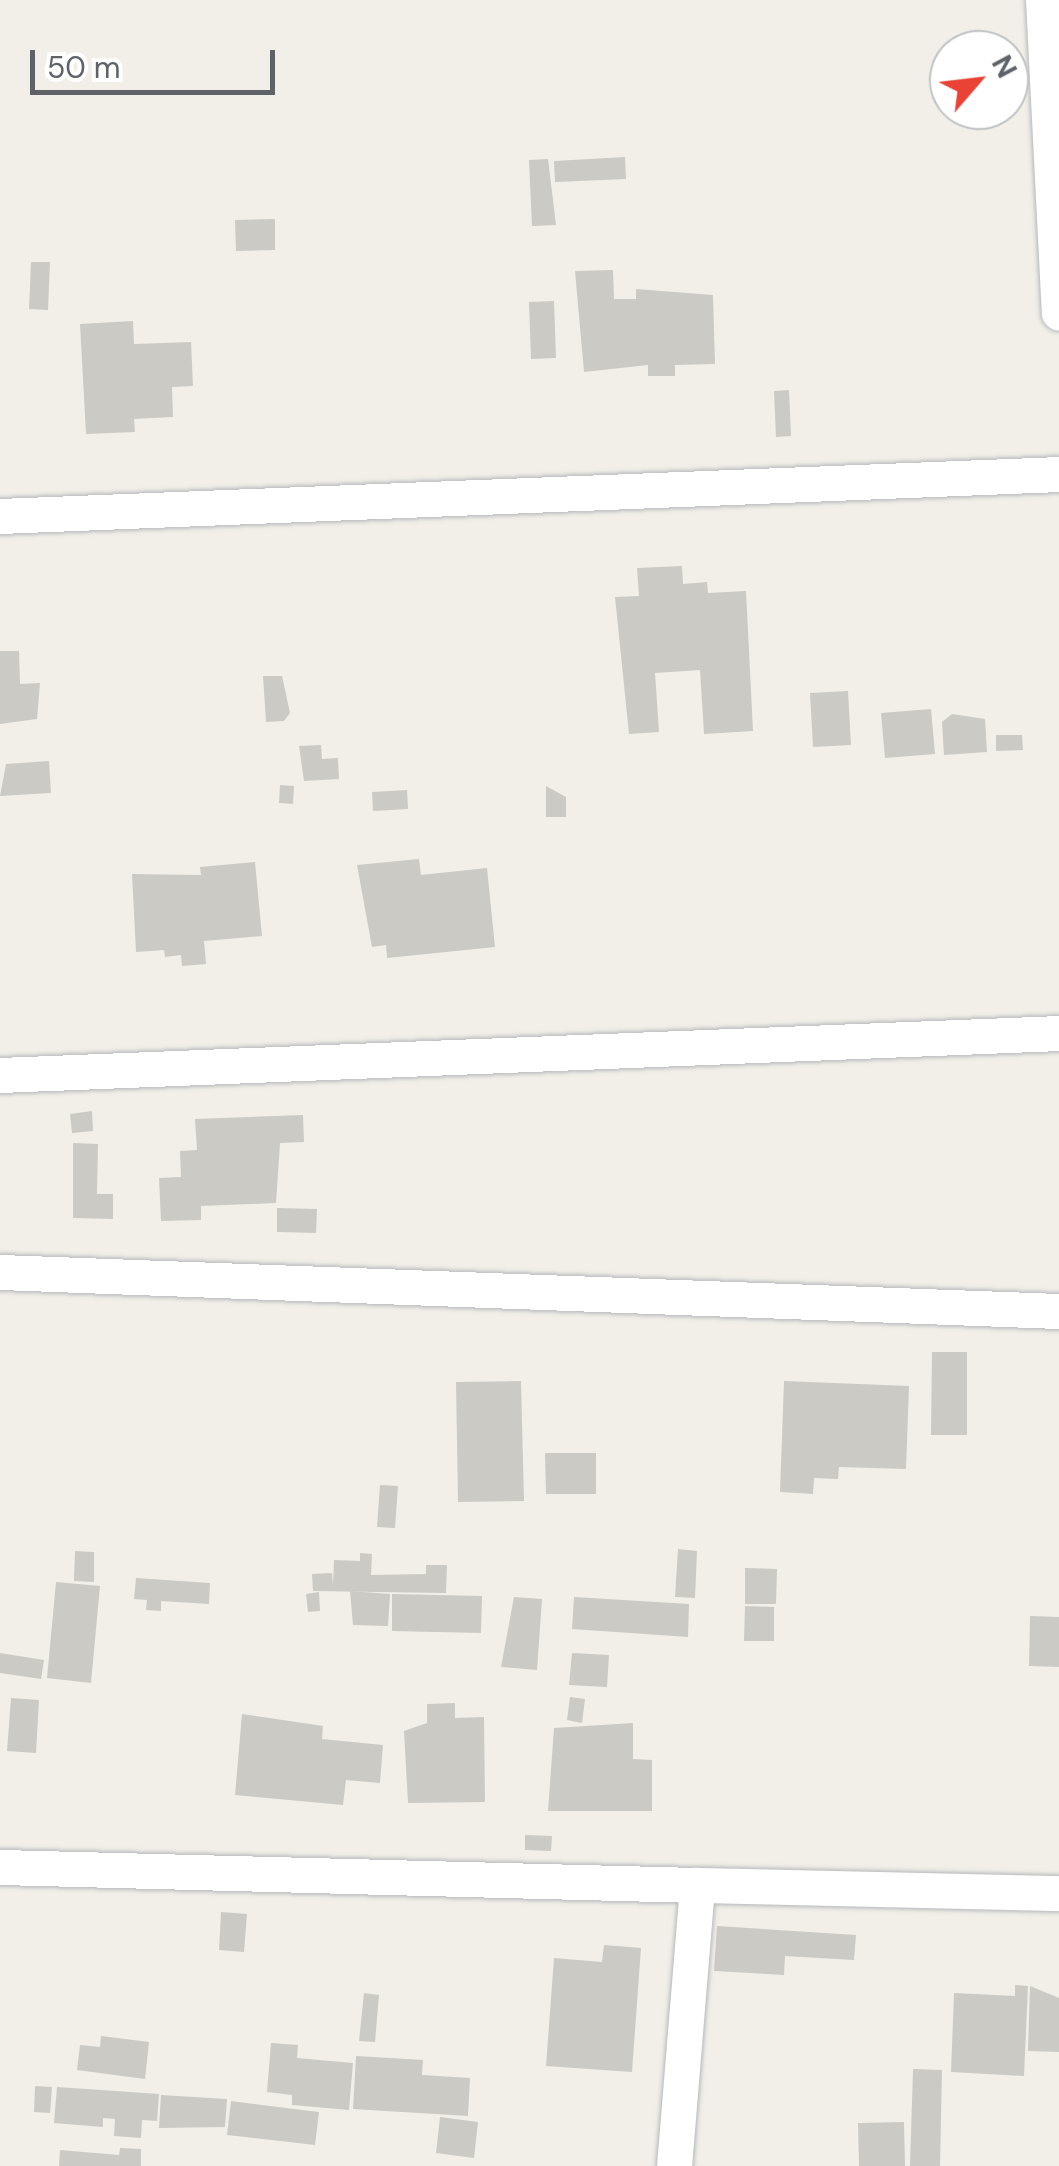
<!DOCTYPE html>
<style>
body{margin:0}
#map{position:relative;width:1059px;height:2166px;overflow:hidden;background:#f1efe8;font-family:"DM Sans",sans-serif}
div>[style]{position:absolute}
.building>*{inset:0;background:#cccac5}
.roads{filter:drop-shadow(0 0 2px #b5b8bc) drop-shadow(0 0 2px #b5b8bc)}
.minor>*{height:35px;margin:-17.5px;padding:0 17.5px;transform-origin:17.5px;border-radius:17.5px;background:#fff}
span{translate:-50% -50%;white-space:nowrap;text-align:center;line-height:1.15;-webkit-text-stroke:10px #fff;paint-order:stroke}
.north{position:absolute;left:929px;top:30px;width:100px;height:100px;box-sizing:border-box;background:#fff;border:2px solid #bfc1c3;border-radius:50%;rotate:62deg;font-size:28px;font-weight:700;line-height:40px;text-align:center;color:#5f6368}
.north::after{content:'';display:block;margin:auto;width:35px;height:45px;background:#ea4335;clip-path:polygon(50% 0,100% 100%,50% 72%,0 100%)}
.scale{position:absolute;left:30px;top:50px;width:245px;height:45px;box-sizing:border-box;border:5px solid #5f6368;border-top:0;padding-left:12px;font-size:30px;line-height:35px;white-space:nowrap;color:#5f6368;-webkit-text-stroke:8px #fff;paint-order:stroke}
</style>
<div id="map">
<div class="building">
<div style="clip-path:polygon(625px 157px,626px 179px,555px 182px,554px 161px)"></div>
<div style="clip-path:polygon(548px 159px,556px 225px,532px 226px,529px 160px)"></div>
<div style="clip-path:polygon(275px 219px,275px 250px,236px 251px,235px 220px)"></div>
<div style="clip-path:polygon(31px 262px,50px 262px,48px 310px,29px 309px)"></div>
<div style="clip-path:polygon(613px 270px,614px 299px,636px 299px,636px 289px,713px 295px,715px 364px,675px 365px,675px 376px,648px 376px,648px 365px,584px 372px,575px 271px)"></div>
<div style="clip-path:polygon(554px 301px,556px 358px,531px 359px,529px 302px)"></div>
<div style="clip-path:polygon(133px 321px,134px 344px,191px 342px,193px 386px,172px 387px,173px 417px,134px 419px,135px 432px,86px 434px,80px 324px)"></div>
<div style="clip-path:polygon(789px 390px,791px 436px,776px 437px,774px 391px)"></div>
<div style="clip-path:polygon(682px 566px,683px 584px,707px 582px,708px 593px,746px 591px,753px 731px,704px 734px,700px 670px,655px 673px,659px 732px,629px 734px,615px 597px,639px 596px,637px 568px)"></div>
<div style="clip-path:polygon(0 651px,19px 651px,20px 684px,40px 683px,37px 719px,0 724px)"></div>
<div style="clip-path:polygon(263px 676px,282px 676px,290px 713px,284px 721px,266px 722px)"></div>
<div style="clip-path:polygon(848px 691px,851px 745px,813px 747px,810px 693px)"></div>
<div style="clip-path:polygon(931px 709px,935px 754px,885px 758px,881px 713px)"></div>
<div style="clip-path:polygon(952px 714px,985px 719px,987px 752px,944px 755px,942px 722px)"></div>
<div style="clip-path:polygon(996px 735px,1022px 735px,1023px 750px,996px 751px)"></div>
<div style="clip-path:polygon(321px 745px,322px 759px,338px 758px,339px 779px,304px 781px,299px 746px)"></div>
<div style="clip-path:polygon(49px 761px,51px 793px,0 796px,6px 764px)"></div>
<div style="clip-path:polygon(280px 785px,294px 786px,293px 804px,279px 803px)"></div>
<div style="clip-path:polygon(546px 786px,566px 797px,566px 817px,546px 817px)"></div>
<div style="clip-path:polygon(407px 790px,408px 809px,373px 811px,372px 792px)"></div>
<div style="clip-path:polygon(419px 859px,421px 875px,487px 868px,495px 947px,387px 958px,386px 945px,372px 947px,357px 865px)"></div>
<div style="clip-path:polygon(255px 862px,262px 936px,204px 941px,206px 964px,182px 966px,181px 955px,165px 957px,164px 950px,136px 952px,132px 874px,201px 875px,200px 867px)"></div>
<div style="clip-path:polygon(92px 1111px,93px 1131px,72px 1133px,70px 1114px)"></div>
<div style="clip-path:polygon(303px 1115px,304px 1142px,280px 1143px,276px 1203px,201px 1206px,201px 1220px,161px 1221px,159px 1178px,181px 1177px,180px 1151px,197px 1150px,195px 1119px)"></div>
<div style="clip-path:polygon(73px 1143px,98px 1144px,97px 1194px,113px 1194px,113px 1219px,73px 1218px)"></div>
<div style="clip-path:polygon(277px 1208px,317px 1209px,316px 1233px,277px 1232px)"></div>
<div style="clip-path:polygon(932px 1352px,967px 1352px,967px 1435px,931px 1435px)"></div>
<div style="clip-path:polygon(521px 1381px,524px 1501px,458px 1502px,456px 1382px)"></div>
<div style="clip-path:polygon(784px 1381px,909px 1386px,906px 1469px,839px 1467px,838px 1479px,814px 1478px,813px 1494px,780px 1492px)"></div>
<div style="clip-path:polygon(545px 1453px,596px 1453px,596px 1494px,546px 1494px)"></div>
<div style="clip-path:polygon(380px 1485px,398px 1486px,395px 1528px,377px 1527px)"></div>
<div style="clip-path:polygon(678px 1549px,697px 1551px,695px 1598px,675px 1597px)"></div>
<div style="clip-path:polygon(75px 1551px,94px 1552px,94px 1582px,74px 1581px)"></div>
<div style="clip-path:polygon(360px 1553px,372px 1554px,371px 1575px,426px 1574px,426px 1565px,447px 1565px,446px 1593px,313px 1591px,312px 1574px,332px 1573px,333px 1585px,334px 1560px,360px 1561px)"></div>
<div style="clip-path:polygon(745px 1568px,777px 1569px,776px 1604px,745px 1604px)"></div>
<div style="clip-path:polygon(136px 1578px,210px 1583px,209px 1604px,161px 1601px,161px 1611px,146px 1610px,147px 1600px,134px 1599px)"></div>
<div style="clip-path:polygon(56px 1582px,100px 1586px,91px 1683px,47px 1678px)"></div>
<div style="clip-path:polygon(350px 1591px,390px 1594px,388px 1626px,353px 1625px)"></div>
<div style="clip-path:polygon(319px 1592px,320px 1611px,308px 1612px,306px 1594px)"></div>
<div style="clip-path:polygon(392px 1594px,482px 1596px,481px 1633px,392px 1631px)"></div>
<div style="clip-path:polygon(514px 1597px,542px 1599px,537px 1670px,501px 1667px)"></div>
<div style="clip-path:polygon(574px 1597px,689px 1604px,688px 1637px,572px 1629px)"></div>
<div style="clip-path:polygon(745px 1606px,774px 1607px,774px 1641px,744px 1641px)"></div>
<div style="clip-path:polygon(1030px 1616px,1059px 1617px,1059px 1667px,1029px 1666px)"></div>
<div style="clip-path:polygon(0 1653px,44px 1660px,41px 1679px,0 1673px)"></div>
<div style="clip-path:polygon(572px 1653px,609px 1655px,607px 1687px,569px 1685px)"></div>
<div style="clip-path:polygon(570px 1697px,585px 1699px,582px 1723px,567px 1720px)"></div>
<div style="clip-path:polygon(11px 1698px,39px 1700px,36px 1753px,7px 1751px)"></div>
<div style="clip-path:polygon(455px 1703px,455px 1718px,484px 1717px,485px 1802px,408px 1803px,404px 1731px,427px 1723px,427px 1704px)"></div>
<div style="clip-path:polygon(242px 1714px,323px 1726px,322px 1739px,383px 1745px,380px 1783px,346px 1780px,343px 1805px,235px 1795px)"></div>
<div style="clip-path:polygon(633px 1723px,633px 1759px,652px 1760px,652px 1811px,548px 1811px,554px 1728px)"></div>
<div style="clip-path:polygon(525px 1835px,552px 1836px,551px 1851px,525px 1850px)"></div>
<div style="clip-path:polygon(221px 1912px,247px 1914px,244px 1952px,219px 1950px)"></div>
<div style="clip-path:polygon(717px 1926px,856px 1935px,854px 1960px,785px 1956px,784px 1975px,714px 1971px)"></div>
<div style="clip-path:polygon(604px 1945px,641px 1948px,632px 2072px,546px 2066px,554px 1958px,602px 1962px)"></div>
<div style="clip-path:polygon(1015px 1985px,1028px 1986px,1024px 2076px,951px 2072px,954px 1993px,1015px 1996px)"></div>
<div style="clip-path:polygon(1030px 1986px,1059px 1998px,1059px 2052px,1028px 2051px)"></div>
<div style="clip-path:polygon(364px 1993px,379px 1995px,375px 2042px,359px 2041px)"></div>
<div style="clip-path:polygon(101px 2036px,149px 2042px,145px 2079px,77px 2070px,80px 2045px,100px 2047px)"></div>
<div style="clip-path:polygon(271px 2043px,298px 2045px,297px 2058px,353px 2063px,349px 2110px,292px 2105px,292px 2095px,267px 2092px)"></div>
<div style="clip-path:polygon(356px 2056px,423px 2060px,422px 2075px,470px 2078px,468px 2116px,353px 2109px)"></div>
<div style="clip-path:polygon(913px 2069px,942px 2070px,940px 2166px,910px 2166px)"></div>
<div style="clip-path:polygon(35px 2086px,52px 2087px,50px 2113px,34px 2112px)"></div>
<div style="clip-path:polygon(57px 2087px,159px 2094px,157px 2121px,142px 2120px,141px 2138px,114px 2136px,115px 2119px,103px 2118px,103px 2127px,54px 2123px)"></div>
<div style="clip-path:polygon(161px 2095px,227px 2099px,225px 2127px,159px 2128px)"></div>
<div style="clip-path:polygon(231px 2101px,319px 2112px,315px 2145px,227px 2135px)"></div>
<div style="clip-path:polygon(440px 2117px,478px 2122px,474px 2158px,436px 2153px)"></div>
<div style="clip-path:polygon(904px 2122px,905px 2166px,859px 2166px,858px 2123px)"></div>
<div style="clip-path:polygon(120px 2148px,141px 2149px,141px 2166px,59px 2166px,60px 2150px,119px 2155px)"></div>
</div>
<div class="roads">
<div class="minor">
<div style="left:1043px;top:0;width:313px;rotate:87.1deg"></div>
<div style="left:0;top:516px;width:1060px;rotate:-2.27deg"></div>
<div style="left:0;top:1075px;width:1060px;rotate:-2.27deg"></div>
<div style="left:0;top:1272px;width:1060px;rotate:2.11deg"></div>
<div style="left:0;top:1867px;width:697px;rotate:1.48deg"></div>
<div style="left:674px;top:2166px;width:282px;rotate:-85.3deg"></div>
<div style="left:697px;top:1885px;width:362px;rotate:1.3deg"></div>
</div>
</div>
<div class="north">N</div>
<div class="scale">50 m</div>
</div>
